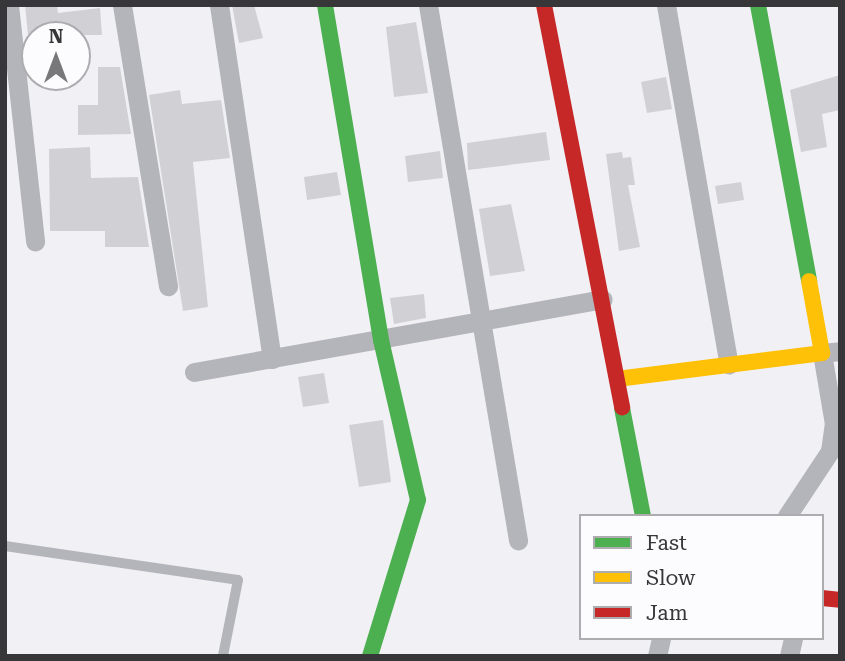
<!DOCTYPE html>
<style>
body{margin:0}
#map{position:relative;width:845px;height:661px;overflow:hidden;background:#f0f0f5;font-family:"Roboto Serif",serif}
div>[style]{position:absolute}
.building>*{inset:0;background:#d1d1d5}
.lane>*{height:10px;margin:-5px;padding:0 5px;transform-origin:5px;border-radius:5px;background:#b4b4bb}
.street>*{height:19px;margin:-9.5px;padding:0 9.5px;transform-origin:9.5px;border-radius:9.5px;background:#b4b4bb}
.fast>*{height:16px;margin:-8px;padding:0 8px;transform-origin:8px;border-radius:8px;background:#4caf50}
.slow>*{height:16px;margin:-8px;padding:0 8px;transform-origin:8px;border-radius:8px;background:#ffc107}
.jam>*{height:16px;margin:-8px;padding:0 8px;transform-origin:8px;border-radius:8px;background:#c62828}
span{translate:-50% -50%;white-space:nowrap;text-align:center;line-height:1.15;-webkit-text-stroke:5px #fcfcfe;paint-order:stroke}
.frame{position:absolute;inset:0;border:7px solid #37373a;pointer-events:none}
.legend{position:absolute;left:579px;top:514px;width:245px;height:126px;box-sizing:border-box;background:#fcfcfe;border:2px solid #adadb0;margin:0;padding:9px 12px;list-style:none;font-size:21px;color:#37373a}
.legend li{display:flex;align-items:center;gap:14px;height:35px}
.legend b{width:35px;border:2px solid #adadb0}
.north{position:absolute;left:21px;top:21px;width:70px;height:70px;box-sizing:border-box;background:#fcfcfe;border:2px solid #adadb0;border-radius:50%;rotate:0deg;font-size:19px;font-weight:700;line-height:28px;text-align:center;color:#37373a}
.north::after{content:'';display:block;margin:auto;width:24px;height:32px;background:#78787b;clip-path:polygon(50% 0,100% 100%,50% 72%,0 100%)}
</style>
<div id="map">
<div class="building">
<div style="clip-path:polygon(25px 5px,57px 5px,58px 13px,100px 8px,102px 35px,28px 35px)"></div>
<div style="clip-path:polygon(232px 5px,254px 5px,263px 38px,239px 43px)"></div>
<div style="clip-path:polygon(416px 22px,428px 93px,394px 97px,386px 27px)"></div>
<div style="clip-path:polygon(98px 67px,120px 67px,131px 134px,78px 135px,78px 105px,98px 105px)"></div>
<div style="clip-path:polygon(840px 75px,840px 110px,822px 114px,827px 147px,801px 152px,790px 90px)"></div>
<div style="clip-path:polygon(666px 77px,672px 109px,647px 113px,641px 82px)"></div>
<div style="clip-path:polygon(180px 90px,182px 104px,221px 100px,230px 158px,193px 162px,208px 307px,183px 311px,149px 95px)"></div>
<div style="clip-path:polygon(546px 132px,550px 160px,468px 170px,467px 143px)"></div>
<div style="clip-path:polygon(90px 147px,91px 178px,138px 177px,149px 247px,105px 247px,105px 231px,50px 231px,49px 149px)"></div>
<div style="clip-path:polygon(440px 151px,443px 178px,408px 182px,405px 156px)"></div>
<div style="clip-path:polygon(622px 152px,623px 158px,631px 157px,635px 185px,628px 185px,640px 247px,619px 251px,606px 154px)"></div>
<div style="clip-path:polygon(337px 172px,341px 195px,307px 200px,304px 177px)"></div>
<div style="clip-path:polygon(741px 182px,744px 200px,718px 204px,715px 186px)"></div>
<div style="clip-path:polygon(511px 204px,525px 271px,490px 276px,479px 209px)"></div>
<div style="clip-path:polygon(424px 294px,426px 318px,394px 324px,390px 298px)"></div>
<div style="clip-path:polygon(324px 373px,329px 403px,303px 407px,298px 377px)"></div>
<div style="clip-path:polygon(383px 420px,391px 482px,359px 487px,349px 425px)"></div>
</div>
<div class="lane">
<div style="left:5px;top:546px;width:235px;rotate:8.3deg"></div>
<div style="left:238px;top:580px;width:77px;rotate:101.2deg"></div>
</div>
<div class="street">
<div style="left:9px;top:5px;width:238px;rotate:83.7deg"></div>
<div style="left:122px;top:5px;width:285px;rotate:80.7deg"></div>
<div style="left:219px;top:5px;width:358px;rotate:81.5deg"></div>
<div style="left:428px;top:5px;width:543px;rotate:80.45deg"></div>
<div style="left:666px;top:5px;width:365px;rotate:80.1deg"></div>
<div style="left:194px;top:372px;width:415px;rotate:-10.1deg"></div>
<div style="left:787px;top:516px;width:78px;rotate:-56.5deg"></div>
<div style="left:830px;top:451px;width:27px;rotate:-82deg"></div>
<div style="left:834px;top:424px;width:72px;rotate:-99.6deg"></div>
<div style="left:822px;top:353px;width:18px;rotate:-6deg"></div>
<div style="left:657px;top:656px;width:18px;rotate:-77deg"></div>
<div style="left:789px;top:656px;width:18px;rotate:-77deg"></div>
</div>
<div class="fast">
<div style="left:325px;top:5px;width:340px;rotate:80.5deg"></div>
<div style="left:381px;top:340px;width:164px;rotate:77deg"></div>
<div style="left:418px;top:500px;width:163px;rotate:107.1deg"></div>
<div style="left:758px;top:5px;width:281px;rotate:79.5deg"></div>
<div style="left:622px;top:408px;width:110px;rotate:79deg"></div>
</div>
<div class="slow">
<div style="left:617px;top:379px;width:207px;rotate:-7.2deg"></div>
<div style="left:822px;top:353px;width:73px;rotate:-100.2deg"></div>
</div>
<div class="jam">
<div style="left:544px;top:5px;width:410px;rotate:79deg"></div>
<div style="left:822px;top:598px;width:18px;rotate:6deg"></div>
</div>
<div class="frame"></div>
<ul class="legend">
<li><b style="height:9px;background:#4caf50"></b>Fast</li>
<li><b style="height:9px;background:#ffc107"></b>Slow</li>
<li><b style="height:9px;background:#c62828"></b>Jam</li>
</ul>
<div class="north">N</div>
</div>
